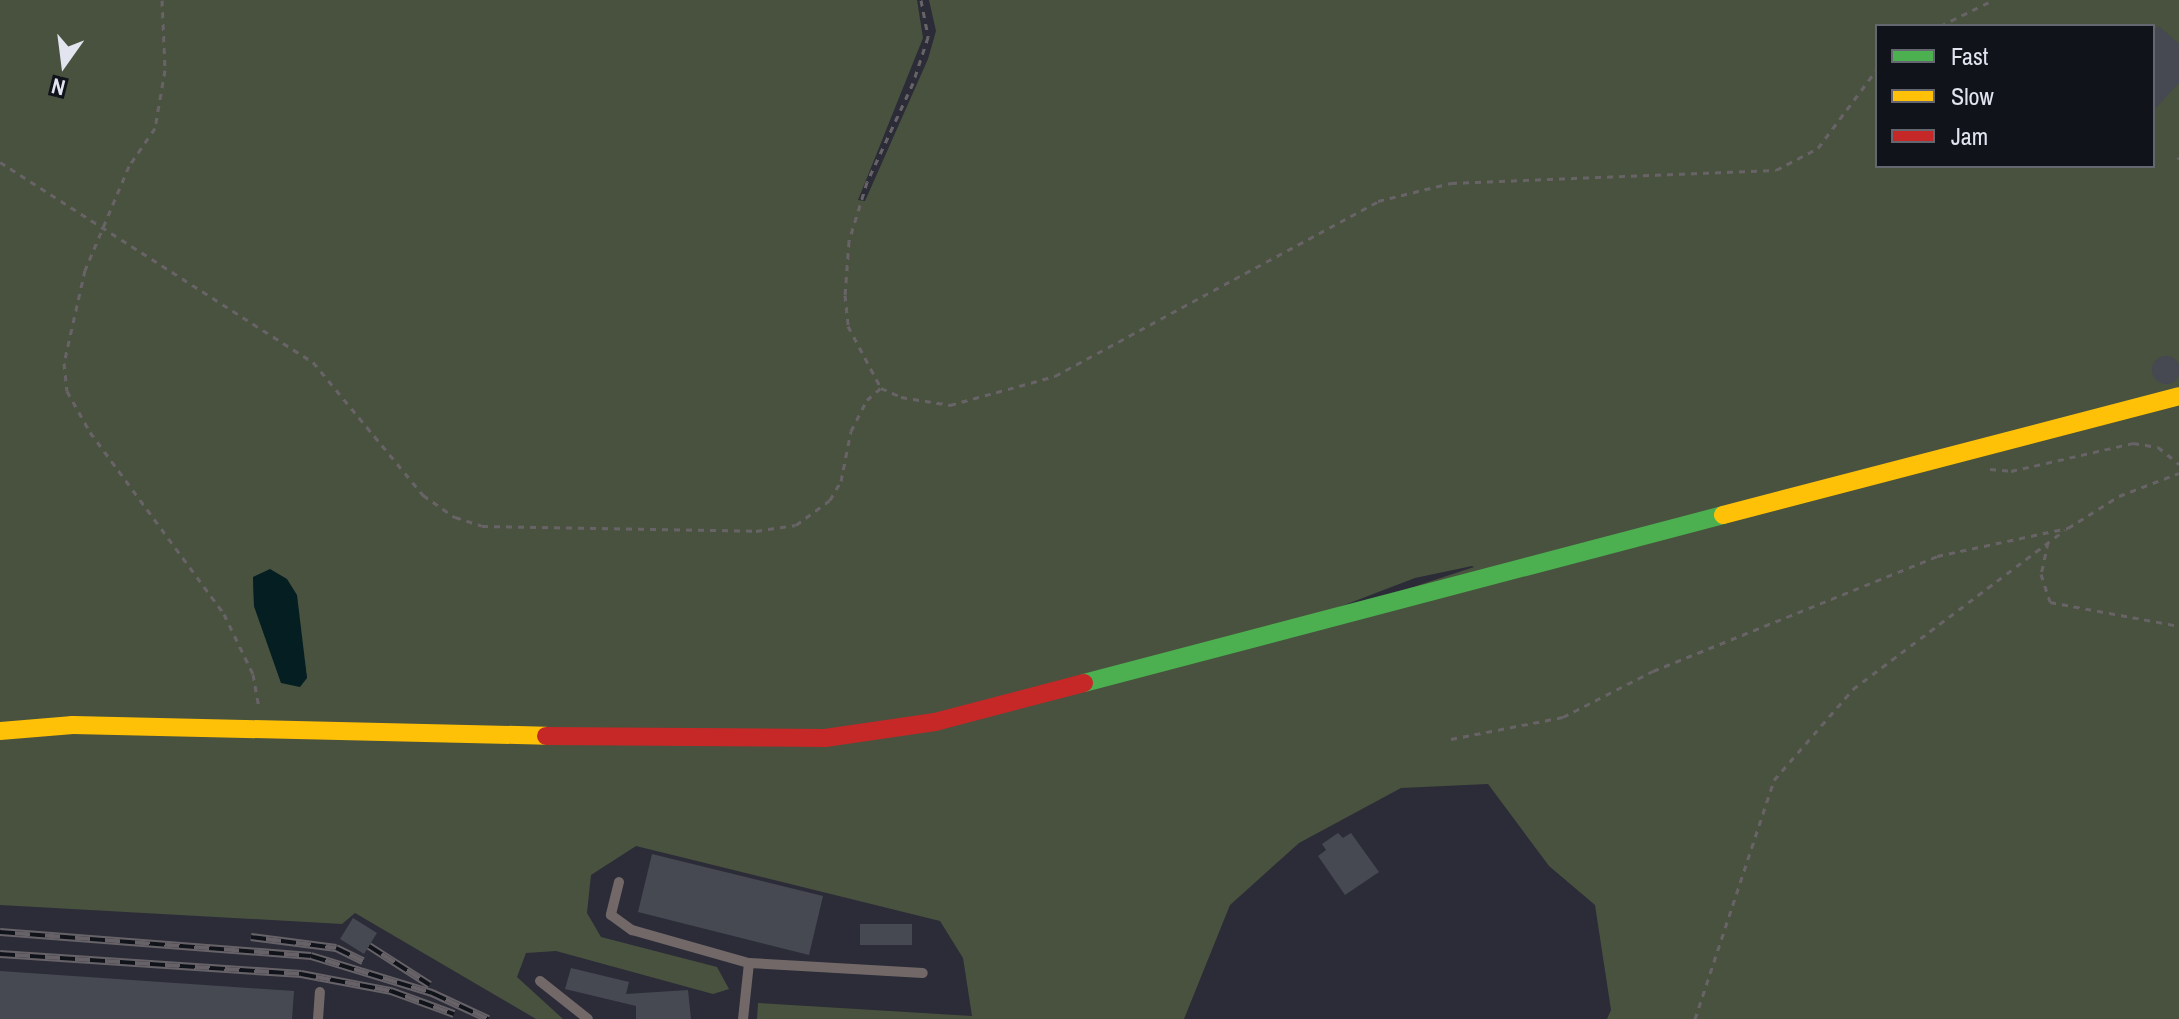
<!DOCTYPE html>
<style>
body{margin:0}
#map{position:relative;width:2179px;height:1019px;overflow:hidden;background:#2b2c37;font-family:"Archivo Narrow",sans-serif}
div>[style]{position:absolute}
.green>*{inset:0;background:#49523e}
.water>*{inset:0;background:#041e21}
.building>*{inset:0;background:#464852}
.round{border-radius:50%}
.path>*{height:3px;margin-top:-1.5px;transform-origin:0;background:repeating-linear-gradient(90deg,#686367 0 6px,transparent 0 12px)}
.lane>*{height:10px;margin:-5px;padding:0 5px;transform-origin:5px;border-radius:5px;background:#726868}
.fast>*{height:18px;margin:-9px;padding:0 9px;transform-origin:9px;border-radius:9px;background:#4caf50}
.slow>*{height:18px;margin:-9px;padding:0 9px;transform-origin:9px;border-radius:9px;background:#ffc107}
.jam>*{height:18px;margin:-9px;padding:0 9px;transform-origin:9px;border-radius:9px;background:#c62828}
.rail>*{height:8px;margin-top:-4px;transform-origin:0;background:repeating-linear-gradient(90deg,#11131b 0 15px,#666267 0 30px);box-sizing:border-box;border-block:2px solid #666267}
span{translate:-50% -50%;white-space:nowrap;text-align:center;line-height:1.15;-webkit-text-stroke:6px #11131b;paint-order:stroke}
.legend{position:absolute;left:1875px;top:24px;width:280px;height:144px;box-sizing:border-box;background:#11131b;border:2px solid #656770;margin:0;padding:10px 14px;list-style:none;font-size:24px;color:#e2e4f0}
.legend li{display:flex;align-items:center;gap:16px;height:40px}
.legend b{width:40px;border:2px solid #656770}
.north{position:absolute;left:24px;top:24px;width:80px;height:80px;-webkit-text-stroke:6px #11131b;paint-order:stroke;rotate:194deg;font-size:22px;font-weight:700;line-height:32px;text-align:center;color:#e2e4f0}
.north::after{content:'';display:block;margin:auto;width:28px;height:36px;background:#e2e4f0;clip-path:polygon(50% 0,100% 100%,50% 72%,0 100%)}
</style>
<div id="map">
<div class="green">
<div style="clip-path:polygon(evenodd,0 0,917px 0,923px 38px,858px 200px,865px 201px,928px 59px,936px 31px,929px 0,2179px 0,2179px 1019px,1607px 1019px,1611px 1010px,1595px 905px,1549px 866px,1488px 784px,1401px 788px,1299px 843px,1230px 905px,1184px 1019px,757px 1019px,758px 1003px,972px 1016px,963px 958px,940px 921px,636px 846px,591px 875px,587px 913px,601px 937px,717px 967px,729px 989px,713px 994px,556px 951px,526px 953px,517px 977px,563px 1019px,536px 1019px,355px 913px,342px 924px,0 905px,0 0,1877px 26px,2153px 26px,2153px 166px,1877px 166px,1877px 26px,0 0,1472px 566px,1474px 567px,1261px 637px,1415px 578px,1472px 566px,0 0,253px 577px,301px 639px,307px 678px,281px 682px,254px 606px,253px 577px)"></div>
</div>
<div class="water">
<div style="clip-path:polygon(270px 569px,287px 579px,297px 595px,307px 678px,300px 687px,281px 683px,254px 606px,253px 577px)"></div>
</div>
<div class="building">
<div style="clip-path:polygon(2159px 26px,2179px 44px,2179px 83px,2153px 111px,2153px 32px)"></div>
<div class="round" style="left:2152px;top:356px;width:28px;height:28px"></div>
<div style="clip-path:polygon(1338px 833px,1343px 838px,1351px 833px,1379px 872px,1345px 895px,1318px 856px,1326px 850px,1322px 844px)"></div>
<div style="clip-path:polygon(652px 854px,823px 896px,809px 955px,638px 912px)"></div>
<div style="clip-path:polygon(353px 918px,377px 933px,364px 954px,340px 939px)"></div>
<div style="clip-path:polygon(860px 924px,912px 924px,912px 945px,860px 945px)"></div>
<div style="clip-path:polygon(571px 968px,629px 982px,626px 994px,688px 990px,691px 1019px,636px 1019px,636px 1006px,565px 989px)"></div>
<div style="clip-path:polygon(0 971px,294px 991px,292px 1019px,0 1019px)"></div>
</div>
<div class="path">
<div style="left:162px;top:0;width:70px;rotate:87.5deg"></div>
<div style="left:165px;top:70px;width:59px;rotate:99.8deg"></div>
<div style="left:155px;top:128px;width:46px;rotate:124.4deg"></div>
<div style="left:129px;top:166px;width:113px;rotate:112.9deg"></div>
<div style="left:85px;top:270px;width:95px;rotate:102.7deg"></div>
<div style="left:64px;top:363px;width:28px;rotate:84deg"></div>
<div style="left:67px;top:391px;width:47px;rotate:60.7deg"></div>
<div style="left:90px;top:432px;width:226px;rotate:53.6deg"></div>
<div style="left:224px;top:614px;width:67px;rotate:64.2deg"></div>
<div style="left:253px;top:674px;width:36px;rotate:80deg"></div>
<div style="left:921px;top:0;width:38px;rotate:79deg"></div>
<div style="left:928px;top:37px;width:48px;rotate:108.1deg"></div>
<div style="left:913px;top:83px;width:109px;rotate:114.9deg"></div>
<div style="left:867px;top:182px;width:62px;rotate:107deg"></div>
<div style="left:849px;top:241px;width:54px;rotate:94.2deg"></div>
<div style="left:845px;top:295px;width:31px;rotate:84deg"></div>
<div style="left:848px;top:326px;width:70px;rotate:62deg"></div>
<div style="left:881px;top:388px;width:22px;rotate:24deg"></div>
<div style="left:901px;top:397px;width:50px;rotate:9.3deg"></div>
<div style="left:950px;top:405px;width:109px;rotate:-15.4deg"></div>
<div style="left:1055px;top:376px;width:367px;rotate:-28.4deg"></div>
<div style="left:1378px;top:201px;width:75px;rotate:-13.9deg"></div>
<div style="left:1451px;top:183px;width:325px;rotate:-2.3deg"></div>
<div style="left:1776px;top:170px;width:47px;rotate:-27.6deg"></div>
<div style="left:1818px;top:148px;width:99px;rotate:-53.2deg"></div>
<div style="left:1940px;top:26px;width:59px;rotate:-26.1deg"></div>
<div style="left:2178px;top:157px;width:2px;rotate:63deg"></div>
<div style="left:0;top:162px;width:371px;rotate:32.6deg"></div>
<div style="left:313px;top:362px;width:173px;rotate:50.4deg"></div>
<div style="left:423px;top:495px;width:39px;rotate:35deg"></div>
<div style="left:455px;top:517px;width:28px;rotate:18deg"></div>
<div style="left:482px;top:526px;width:274px;rotate:1deg"></div>
<div style="left:756px;top:531px;width:40px;rotate:-8.5deg"></div>
<div style="left:796px;top:525px;width:42px;rotate:-36.3deg"></div>
<div style="left:830px;top:500px;width:22px;rotate:-60deg"></div>
<div style="left:841px;top:481px;width:51px;rotate:-78.7deg"></div>
<div style="left:851px;top:431px;width:35px;rotate:-63deg"></div>
<div style="left:867px;top:400px;width:18px;rotate:-41deg"></div>
<div style="left:1990px;top:469px;width:21px;rotate:5deg"></div>
<div style="left:2011px;top:471px;width:125px;rotate:-12.9deg"></div>
<div style="left:2133px;top:443px;width:25px;rotate:9deg"></div>
<div style="left:2158px;top:447px;width:27px;rotate:39deg"></div>
<div style="left:2048px;top:542px;width:33px;rotate:102deg"></div>
<div style="left:2041px;top:574px;width:29px;rotate:72deg"></div>
<div style="left:2050px;top:602px;width:131px;rotate:10.5deg"></div>
<div style="left:1451px;top:739px;width:114px;rotate:-11.1deg"></div>
<div style="left:1563px;top:717px;width:101px;rotate:-27.1deg"></div>
<div style="left:1653px;top:671px;width:306px;rotate:-22deg"></div>
<div style="left:1937px;top:556px;width:134px;rotate:-12.1deg"></div>
<div style="left:2068px;top:528px;width:60px;rotate:-32.1deg"></div>
<div style="left:2119px;top:496px;width:64px;rotate:-21deg"></div>
<div style="left:1695px;top:1019px;width:252px;rotate:-71.7deg"></div>
<div style="left:1774px;top:780px;width:121px;rotate:-49deg"></div>
<div style="left:1853px;top:689px;width:265px;rotate:-36.9deg"></div>
</div>
<div class="lane">
<div style="left:619px;top:882px;width:34px;rotate:104deg"></div>
<div style="left:611px;top:915px;width:26px;rotate:36deg"></div>
<div style="left:632px;top:930px;width:122px;rotate:15.8deg"></div>
<div style="left:749px;top:963px;width:56px;rotate:96.1deg"></div>
<div style="left:749px;top:963px;width:174px;rotate:3.3deg"></div>
<div style="left:540px;top:981px;width:61px;rotate:38.4deg"></div>
<div style="left:318px;top:1019px;width:27px;rotate:-86deg"></div>
</div>
<div class="fast">
<div style="left:1084px;top:683px;width:661px;rotate:-14.73deg"></div>
</div>
<div class="slow">
<div style="left:1723px;top:515px;width:471px;rotate:-14.6deg"></div>
<div style="left:0;top:731px;width:73px;rotate:-4.7deg"></div>
<div style="left:73px;top:725px;width:473px;rotate:1.3deg"></div>
</div>
<div class="jam">
<div style="left:546px;top:736px;width:279px;rotate:0.4deg"></div>
<div style="left:825px;top:738px;width:111px;rotate:-8.3deg"></div>
<div style="left:935px;top:722px;width:154px;rotate:-14.7deg"></div>
</div>
<div class="rail">
<div style="left:0;top:932px;width:312px;rotate:4.4deg"></div>
<div style="left:311px;top:956px;width:127px;rotate:17deg"></div>
<div style="left:432px;top:993px;width:62px;rotate:24.9deg"></div>
<div style="left:251px;top:937px;width:86px;rotate:7.4deg"></div>
<div style="left:336px;top:948px;width:30px;rotate:26deg"></div>
<div style="left:369px;top:946px;width:72px;rotate:32.6deg"></div>
<div style="left:0;top:954px;width:302px;rotate:3.8deg"></div>
<div style="left:301px;top:974px;width:92px;rotate:10.7deg"></div>
<div style="left:391px;top:991px;width:67px;rotate:20.1deg"></div>
</div>
<ul class="legend">
<li><b style="height:10px;background:#4caf50"></b>Fast</li>
<li><b style="height:10px;background:#ffc107"></b>Slow</li>
<li><b style="height:10px;background:#c62828"></b>Jam</li>
</ul>
<div class="north">N</div>
</div>
